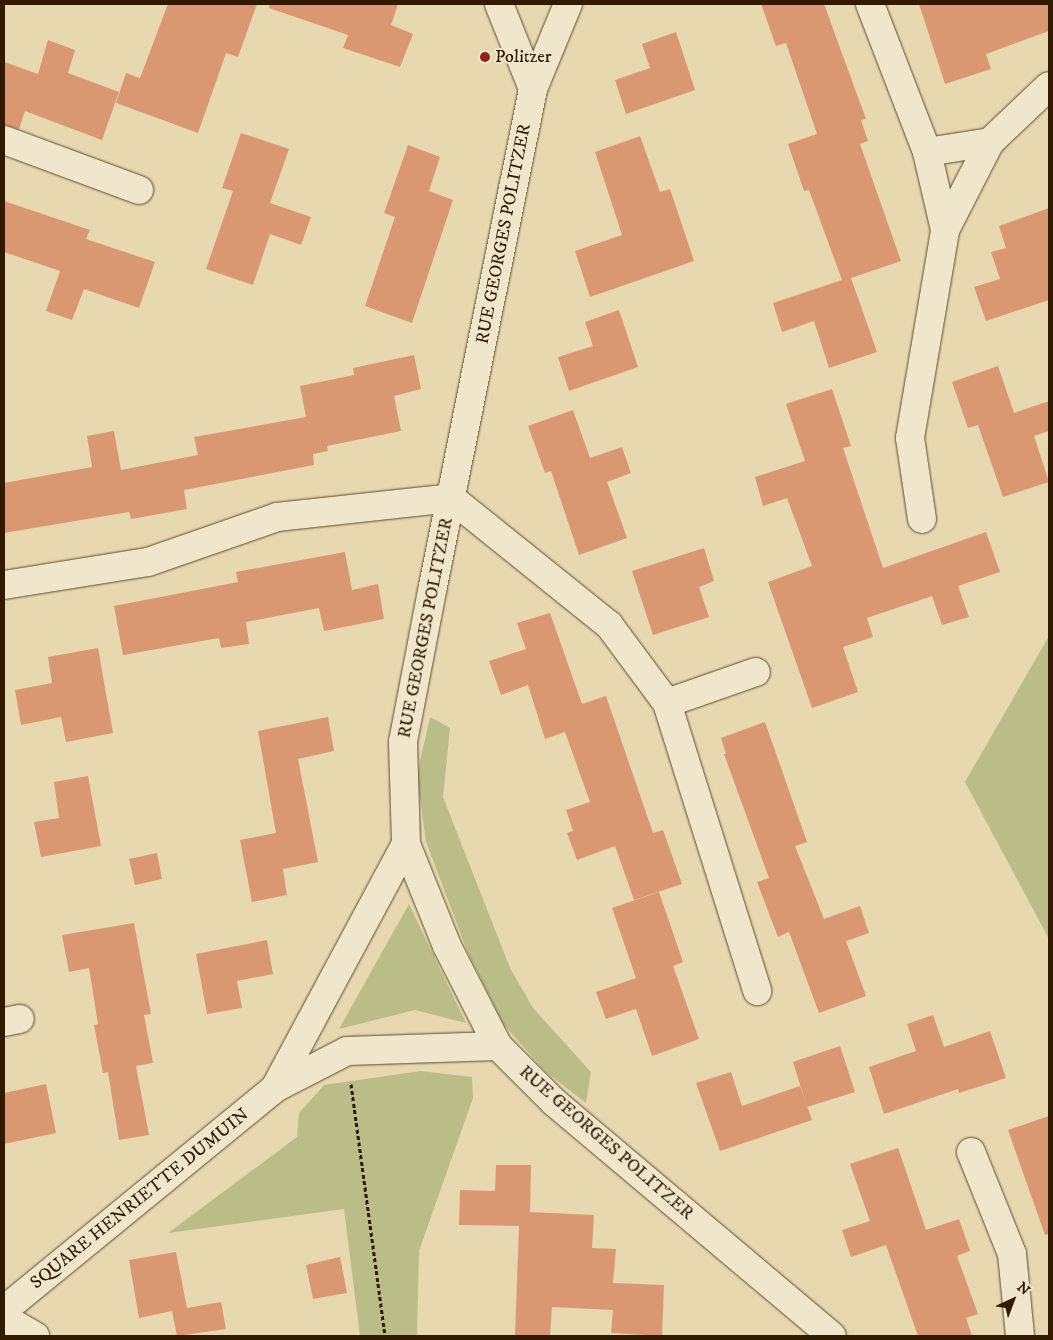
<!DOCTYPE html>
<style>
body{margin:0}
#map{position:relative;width:1053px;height:1340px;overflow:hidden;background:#e7d8b0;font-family:"IM FELL DW Pica",serif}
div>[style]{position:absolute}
.green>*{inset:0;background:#babd87}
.building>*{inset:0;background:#da9872}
.path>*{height:3px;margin-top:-1.5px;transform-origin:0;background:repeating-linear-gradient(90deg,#311a00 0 4px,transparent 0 6.5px)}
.roads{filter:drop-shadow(0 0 1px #5e4a2c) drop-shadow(0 0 1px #5e4a2c)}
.minor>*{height:28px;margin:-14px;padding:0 14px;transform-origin:14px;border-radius:14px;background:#efe6cc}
.dots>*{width:14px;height:14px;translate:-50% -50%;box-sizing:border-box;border:2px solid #efe6cc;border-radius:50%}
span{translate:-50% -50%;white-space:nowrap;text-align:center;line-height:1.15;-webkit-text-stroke:4px #efe6cc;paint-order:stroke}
.poi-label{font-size:18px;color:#311a00}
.left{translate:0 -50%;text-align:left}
.street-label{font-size:18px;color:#311a00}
.frame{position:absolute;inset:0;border:5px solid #311a00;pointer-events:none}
.north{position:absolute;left:988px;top:1275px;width:50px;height:50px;-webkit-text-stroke:4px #efe6cc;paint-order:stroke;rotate:43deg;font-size:14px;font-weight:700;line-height:20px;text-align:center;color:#311a00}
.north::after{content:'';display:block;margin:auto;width:18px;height:22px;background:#311a00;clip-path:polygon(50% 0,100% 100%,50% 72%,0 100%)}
</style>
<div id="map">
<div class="green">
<div style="clip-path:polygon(1049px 636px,1049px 939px,965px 782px)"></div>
<div style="clip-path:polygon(430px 717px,450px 728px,443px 797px,510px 968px,533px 1008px,591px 1072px,586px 1103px,546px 1072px,504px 1025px,468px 953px,426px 842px,417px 775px)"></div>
<div style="clip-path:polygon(409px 904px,466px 1023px,415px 1010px,339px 1029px)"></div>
<div style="clip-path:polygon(421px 1071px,472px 1077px,473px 1098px,419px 1251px,417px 1336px,360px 1336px,344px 1209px,168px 1233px,297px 1137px,299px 1113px,324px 1085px)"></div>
</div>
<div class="building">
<div style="clip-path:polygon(168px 4px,257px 4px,238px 57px,226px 53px,198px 133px,116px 103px,126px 73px,140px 78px)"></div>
<div style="clip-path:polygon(270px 4px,398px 4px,391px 25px,413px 34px,400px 67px,343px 48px,348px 35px,269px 8px)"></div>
<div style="clip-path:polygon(761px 4px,824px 4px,866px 119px,861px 120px,868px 141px,860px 144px,901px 261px,851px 278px,877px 352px,829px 368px,814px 321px,782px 332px,773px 303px,842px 280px,809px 190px,804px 191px,788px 144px,817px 134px,786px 43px,776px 46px)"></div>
<div style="clip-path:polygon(919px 4px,1049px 4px,1049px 31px,986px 54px,991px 69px,945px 84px)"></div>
<div style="clip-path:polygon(676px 32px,695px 90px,626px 114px,615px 80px,650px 68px,642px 44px)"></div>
<div style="clip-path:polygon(48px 40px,75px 50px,68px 73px,119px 92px,102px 140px,25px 111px,19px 129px,4px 125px,4px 62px,38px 74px)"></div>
<div style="clip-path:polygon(241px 133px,289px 149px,270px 203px,311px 217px,301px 245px,270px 234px,253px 285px,206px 269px,233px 191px,222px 188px)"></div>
<div style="clip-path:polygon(640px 136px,660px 192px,670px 189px,694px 261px,590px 297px,575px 251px,622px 235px,595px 152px)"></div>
<div style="clip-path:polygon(408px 145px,440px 157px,429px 191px,453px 200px,412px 323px,365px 306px,395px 217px,384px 213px)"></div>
<div style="clip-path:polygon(4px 201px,90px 230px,86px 239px,155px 262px,139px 308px,84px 289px,72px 320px,46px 311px,60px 271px,4px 252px)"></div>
<div style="clip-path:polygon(1049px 208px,1049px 300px,986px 321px,974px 287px,1000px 279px,991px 252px,1006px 248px,999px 226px)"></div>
<div style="clip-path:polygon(619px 310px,638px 367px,569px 391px,558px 357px,593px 346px,585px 322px)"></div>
<div style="clip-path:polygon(414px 355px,421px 389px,394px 396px,401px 431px,327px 446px,328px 451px,313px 454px,314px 465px,184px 490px,187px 509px,131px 519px,129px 512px,4px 533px,4px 483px,92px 467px,87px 436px,114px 431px,121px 470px,198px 455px,194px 437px,306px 417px,300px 386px,354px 375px,353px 368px)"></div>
<div style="clip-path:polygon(998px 366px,1014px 413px,1049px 401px,1049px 431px,1034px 436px,1049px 482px,1003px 497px,978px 425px,968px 428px,952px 382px)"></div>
<div style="clip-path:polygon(832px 389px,851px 446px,843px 448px,883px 568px,986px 532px,1000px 572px,958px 586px,969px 617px,942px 625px,932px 596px,867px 618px,873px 637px,843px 647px,858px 692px,812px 708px,768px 582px,812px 566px,787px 498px,763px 506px,755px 477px,805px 461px,786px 404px)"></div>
<div style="clip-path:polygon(573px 410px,590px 458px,622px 447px,631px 473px,607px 482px,627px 538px,579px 555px,551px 471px,545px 473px,528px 426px)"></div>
<div style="clip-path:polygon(704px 548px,714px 581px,699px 587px,709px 617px,653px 635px,632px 571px)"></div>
<div style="clip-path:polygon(345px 552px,352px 590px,378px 584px,384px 619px,324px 631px,319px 608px,246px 622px,249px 644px,221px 648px,219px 638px,123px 655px,114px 606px,238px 582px,236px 572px)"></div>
<div style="clip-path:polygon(550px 613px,582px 704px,606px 696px,653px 833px,663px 830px,682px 884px,634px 900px,615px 846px,577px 860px,567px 833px,573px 831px,566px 810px,590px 802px,565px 732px,545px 739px,528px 685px,501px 695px,489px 661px,526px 649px,517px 623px)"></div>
<div style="clip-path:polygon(98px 648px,113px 733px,66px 742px,61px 717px,21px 725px,15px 690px,52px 683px,48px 657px)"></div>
<div style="clip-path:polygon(328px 717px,334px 751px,298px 759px,318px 862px,283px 869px,287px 895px,252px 902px,240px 840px,276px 833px,258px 731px)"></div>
<div style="clip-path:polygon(765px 722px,807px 842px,795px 846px,824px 919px,860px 906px,869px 933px,846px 941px,866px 996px,819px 1013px,789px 932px,778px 937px,757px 882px,769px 878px,724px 754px,726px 754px,721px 738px)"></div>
<div style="clip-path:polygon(88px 776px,101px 846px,41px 857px,34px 822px,59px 818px,54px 782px)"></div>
<div style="clip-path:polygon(157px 853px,162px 879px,135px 885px,129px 859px)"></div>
<div style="clip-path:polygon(659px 892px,683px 962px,673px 966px,699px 1039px,652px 1056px,636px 1009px,606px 1019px,596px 992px,636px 978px,612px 908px)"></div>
<div style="clip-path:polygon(134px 923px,151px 1014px,144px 1015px,153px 1063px,136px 1066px,149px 1135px,119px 1140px,108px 1072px,103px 1073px,94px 1025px,98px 1024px,89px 968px,69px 972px,62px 935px)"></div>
<div style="clip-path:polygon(267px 940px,273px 974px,237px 981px,242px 1008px,207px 1014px,196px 954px)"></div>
<div style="clip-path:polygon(933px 1015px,944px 1047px,990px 1031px,1006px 1078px,959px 1093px,958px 1089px,884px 1114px,869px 1067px,916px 1051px,907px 1024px)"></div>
<div style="clip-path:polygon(840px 1046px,855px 1092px,807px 1107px,793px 1062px)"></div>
<div style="clip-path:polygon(731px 1072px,742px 1106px,800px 1086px,812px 1120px,720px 1151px,696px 1083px)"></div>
<div style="clip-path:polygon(46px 1084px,56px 1133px,4px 1144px,4px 1093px)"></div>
<div style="clip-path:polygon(1049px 1116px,1049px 1234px,1045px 1235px,1008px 1130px)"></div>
<div style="clip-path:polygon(898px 1148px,926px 1230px,959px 1219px,970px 1251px,957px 1256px,978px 1314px,966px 1318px,972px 1336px,918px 1336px,886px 1245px,851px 1257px,842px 1230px,870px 1221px,850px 1164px)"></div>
<div style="clip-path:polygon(496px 1165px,531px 1165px,530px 1212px,594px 1215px,592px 1248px,616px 1249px,613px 1283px,664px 1285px,662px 1336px,611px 1333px,613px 1310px,552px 1307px,550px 1336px,515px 1336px,519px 1226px,459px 1225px,460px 1190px,495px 1191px)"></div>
<div style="clip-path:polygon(176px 1252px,187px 1308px,221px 1302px,226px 1329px,177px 1336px,172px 1311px,139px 1318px,129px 1260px)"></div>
<div style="clip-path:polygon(340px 1257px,347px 1293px,313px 1299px,306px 1265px)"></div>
</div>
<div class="path">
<div style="left:351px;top:1084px;width:254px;rotate:82.3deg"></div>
</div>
<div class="roads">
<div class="minor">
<div style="left:499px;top:4px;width:92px;rotate:68.2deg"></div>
<div style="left:568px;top:4px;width:92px;rotate:112.4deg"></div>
<div style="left:533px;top:89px;width:507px;rotate:101.38deg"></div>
<div style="left:433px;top:586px;width:159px;rotate:100.9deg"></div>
<div style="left:403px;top:742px;width:102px;rotate:88.3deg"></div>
<div style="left:406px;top:844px;width:110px;rotate:68.1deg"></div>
<div style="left:447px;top:946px;width:112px;rotate:63deg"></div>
<div style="left:498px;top:1046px;width:79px;rotate:45deg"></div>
<div style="left:554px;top:1102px;width:363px;rotate:40.1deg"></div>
<div style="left:870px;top:4px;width:159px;rotate:68.9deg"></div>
<div style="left:927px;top:152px;width:80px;rotate:77deg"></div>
<div style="left:4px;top:140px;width:144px;rotate:20.3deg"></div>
<div style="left:927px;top:152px;width:64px;rotate:-9deg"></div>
<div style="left:922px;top:519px;width:82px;rotate:-98.4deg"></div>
<div style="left:910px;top:438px;width:211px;rotate:-80.4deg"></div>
<div style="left:945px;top:230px;width:99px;rotate:-62.9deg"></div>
<div style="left:990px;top:142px;width:81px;rotate:-43.5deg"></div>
<div style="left:4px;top:585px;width:146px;rotate:-9.1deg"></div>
<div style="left:148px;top:562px;width:137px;rotate:-19.2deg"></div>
<div style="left:277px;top:517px;width:175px;rotate:-6.2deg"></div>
<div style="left:451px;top:498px;width:203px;rotate:38.8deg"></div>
<div style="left:609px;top:625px;width:97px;rotate:53.4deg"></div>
<div style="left:667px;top:703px;width:302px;rotate:72.6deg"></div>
<div style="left:667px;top:703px;width:94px;rotate:-19.2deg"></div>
<div style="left:4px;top:1022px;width:16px;rotate:-11deg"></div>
<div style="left:275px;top:1088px;width:277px;rotate:-61.8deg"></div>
<div style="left:971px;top:1152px;width:110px;rotate:68.1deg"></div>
<div style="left:1012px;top:1254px;width:82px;rotate:84.4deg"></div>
<div style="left:4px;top:1310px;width:350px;rotate:-39.3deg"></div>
<div style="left:275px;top:1088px;width:81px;rotate:-27.2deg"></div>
<div style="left:347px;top:1051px;width:151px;rotate:-1.9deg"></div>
<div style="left:4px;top:1318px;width:36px;rotate:30deg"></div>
</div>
</div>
<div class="dots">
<div style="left:485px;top:57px;background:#8f2418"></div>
</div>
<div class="poi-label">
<span class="left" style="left:495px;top:57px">Politzer</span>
</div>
<div class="street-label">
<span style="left:504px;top:234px;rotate:-79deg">RUE GEORGES POLITZER</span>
<span style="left:426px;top:628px;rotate:-79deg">RUE GEORGES POLITZER</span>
<span style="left:606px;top:1143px;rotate:41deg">RUE GEORGES POLITZER</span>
<span style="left:140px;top:1199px;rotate:-39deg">SQUARE HENRIETTE DUMUIN</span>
</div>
<div class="frame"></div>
<div class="north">N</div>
</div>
